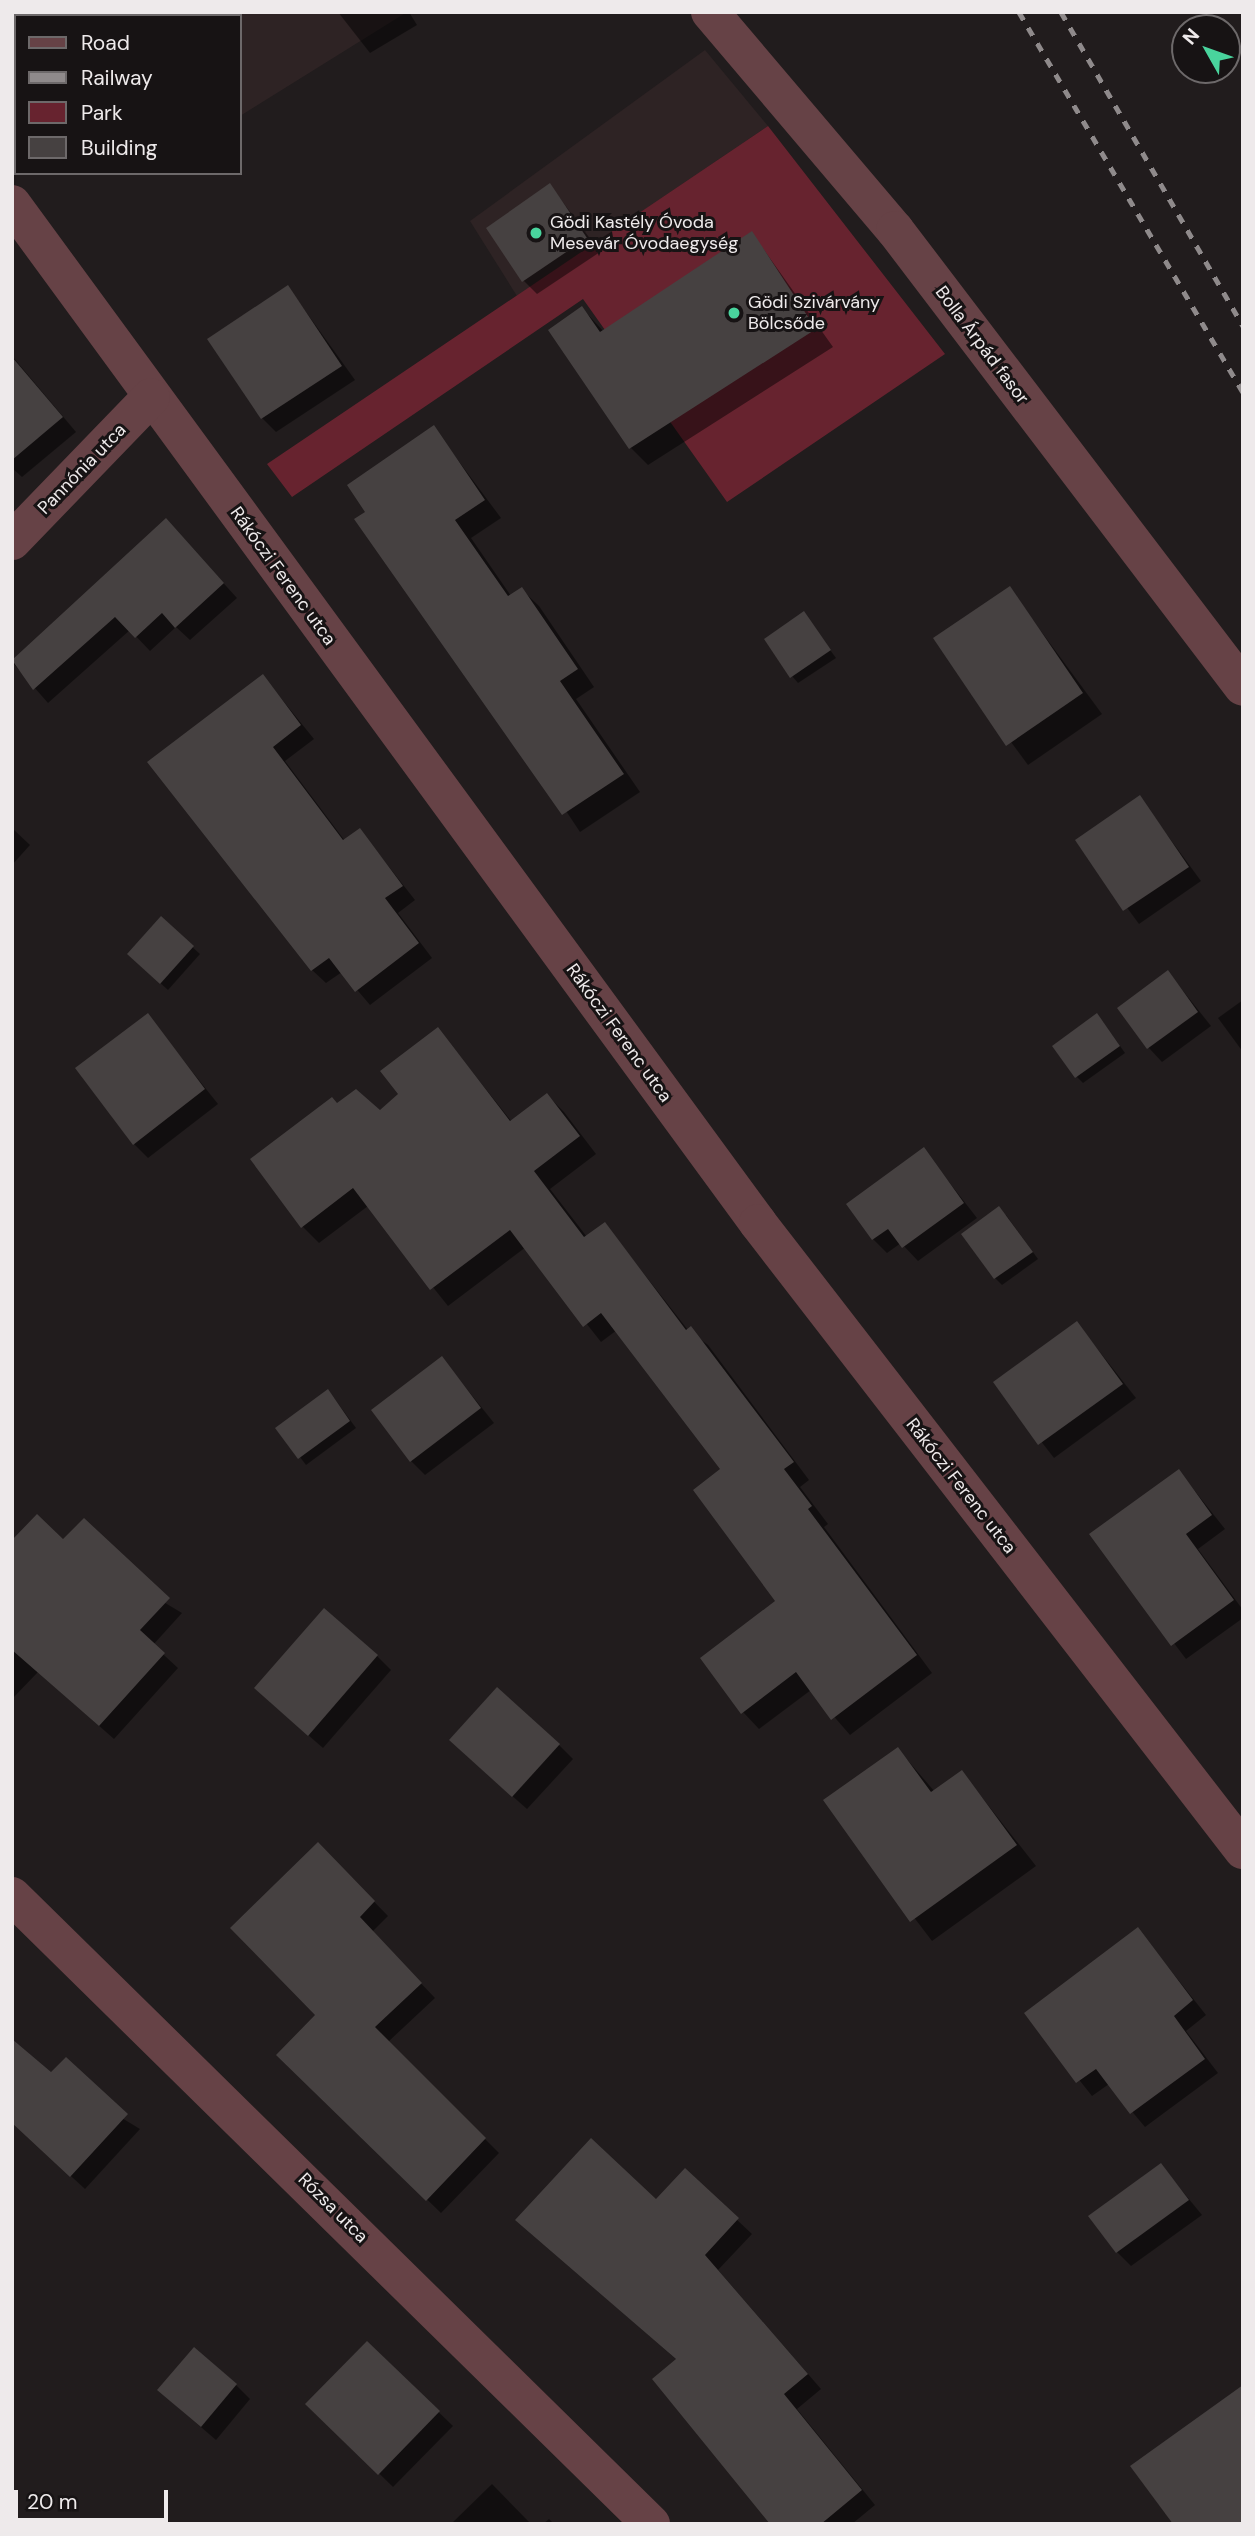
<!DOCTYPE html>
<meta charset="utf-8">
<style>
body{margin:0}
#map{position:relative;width:1255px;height:2536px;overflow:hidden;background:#211c1d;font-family:"DM Sans",sans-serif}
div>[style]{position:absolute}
.built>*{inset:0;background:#2e2324}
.green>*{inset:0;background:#67232f}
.shadow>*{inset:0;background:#0007}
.building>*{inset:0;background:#464141}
.street>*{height:38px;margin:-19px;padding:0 19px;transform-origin:19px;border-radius:19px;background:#664246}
.rail>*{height:5px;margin-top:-2.5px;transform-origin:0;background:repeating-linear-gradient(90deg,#8f8a8b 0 9px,transparent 0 18px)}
.dots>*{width:19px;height:19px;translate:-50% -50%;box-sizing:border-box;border:4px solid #171314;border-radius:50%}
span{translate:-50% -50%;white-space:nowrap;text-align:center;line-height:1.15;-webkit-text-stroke:6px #171314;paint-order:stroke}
.poi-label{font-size:18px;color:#eeeaeb}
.left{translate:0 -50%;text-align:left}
.street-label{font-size:18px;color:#eeeaeb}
.frame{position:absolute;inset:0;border:14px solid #eeeaeb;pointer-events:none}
.legend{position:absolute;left:14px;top:14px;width:228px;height:161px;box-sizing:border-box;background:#171314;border:2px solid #6d696a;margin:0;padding:9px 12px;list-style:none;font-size:21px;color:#eeeaeb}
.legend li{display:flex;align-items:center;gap:14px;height:35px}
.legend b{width:35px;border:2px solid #6d696a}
.north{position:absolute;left:1171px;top:14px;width:70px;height:70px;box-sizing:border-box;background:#171314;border:2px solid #6d696a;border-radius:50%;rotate:310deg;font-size:19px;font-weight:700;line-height:28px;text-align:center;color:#eeeaeb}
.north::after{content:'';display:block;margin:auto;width:24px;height:32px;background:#49d49d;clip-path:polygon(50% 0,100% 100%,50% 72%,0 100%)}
.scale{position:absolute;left:14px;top:2490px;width:154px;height:32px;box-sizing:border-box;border:4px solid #eeeaeb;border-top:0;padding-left:9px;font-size:21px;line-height:24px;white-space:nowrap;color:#eeeaeb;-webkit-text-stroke:5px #171314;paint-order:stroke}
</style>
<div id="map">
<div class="built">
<div style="clip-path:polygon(132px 12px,407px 12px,240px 116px,240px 16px)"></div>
<div style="clip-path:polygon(705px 50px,768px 126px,517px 296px,470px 221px)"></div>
</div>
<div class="green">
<div style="clip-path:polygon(768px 126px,945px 354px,727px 502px,583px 299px,292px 497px,267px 464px)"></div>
</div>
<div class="shadow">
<div style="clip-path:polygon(12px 12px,61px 12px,16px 16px,12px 41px)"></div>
<div style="clip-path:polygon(338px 12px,409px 12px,417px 25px,370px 53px)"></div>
<div style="clip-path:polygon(16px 79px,16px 115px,12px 111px)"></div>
<div style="clip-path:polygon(550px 185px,600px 252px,537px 294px,523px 280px)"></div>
<div style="clip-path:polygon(752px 233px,833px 347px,648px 465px,631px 448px,582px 308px,604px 332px)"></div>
<div style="clip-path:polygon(288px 287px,355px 380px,276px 432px,262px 418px)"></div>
<div style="clip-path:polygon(12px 356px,76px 432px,22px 477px,12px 468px)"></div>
<div style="clip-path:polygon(434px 428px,501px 518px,471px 538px,511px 596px,521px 589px,539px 606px,594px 687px,576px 699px,640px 792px,580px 832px,367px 512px)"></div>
<div style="clip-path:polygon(166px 520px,237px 598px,190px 640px,176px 627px,150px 651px,130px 630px,48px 703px,12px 662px)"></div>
<div style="clip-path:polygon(1010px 589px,1102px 714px,1028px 765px,935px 639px)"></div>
<div style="clip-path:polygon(803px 613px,836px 658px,798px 683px,792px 676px)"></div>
<div style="clip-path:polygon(263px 676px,314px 739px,285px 761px,345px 841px,360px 830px,415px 900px,398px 913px,432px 958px,370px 1005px,342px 972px,326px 983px,312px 970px,149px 763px)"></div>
<div style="clip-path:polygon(1140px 798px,1201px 881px,1139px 924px,1078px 841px)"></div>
<div style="clip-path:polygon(12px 828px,30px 845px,12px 865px)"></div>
<div style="clip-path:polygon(161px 919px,200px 954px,168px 990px,136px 961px)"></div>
<div style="clip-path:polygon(1168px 972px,1211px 1026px,1162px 1062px,1148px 1047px)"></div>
<div style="clip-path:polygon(1243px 1000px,1243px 1052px,1218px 1018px)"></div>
<div style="clip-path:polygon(148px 1016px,218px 1104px,148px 1158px,134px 1144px)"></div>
<div style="clip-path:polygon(1103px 1022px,1125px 1053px,1083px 1083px,1077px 1077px)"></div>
<div style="clip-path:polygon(438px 1029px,512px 1122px,547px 1095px,564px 1112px,596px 1154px,550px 1189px,587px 1237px,605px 1224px,688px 1330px,708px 1345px,809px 1480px,800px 1487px,828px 1524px,824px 1527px,932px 1673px,850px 1735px,811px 1690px,759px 1729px,743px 1712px,778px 1601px,722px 1470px,617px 1330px,601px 1342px,526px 1247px,448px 1306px,368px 1206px,319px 1243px,302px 1226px,338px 1105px,380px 1113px,400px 1095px)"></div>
<div style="clip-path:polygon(924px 1150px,977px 1218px,918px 1261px,901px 1243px,887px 1253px,873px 1239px)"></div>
<div style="clip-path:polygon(1006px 1215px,1038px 1259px,1002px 1285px,995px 1278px)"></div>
<div style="clip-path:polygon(1077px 1323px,1136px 1398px,1054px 1458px,995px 1382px)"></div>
<div style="clip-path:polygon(442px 1358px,494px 1423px,425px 1475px,411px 1461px)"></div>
<div style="clip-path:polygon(334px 1398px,356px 1428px,306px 1465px,278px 1428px)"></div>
<div style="clip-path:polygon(1179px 1471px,1225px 1529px,1198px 1549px,1243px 1610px,1243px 1618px,1186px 1659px,1092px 1535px)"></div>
<div style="clip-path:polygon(12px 1542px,63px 1542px,182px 1613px,153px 1645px,178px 1668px,114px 1739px,38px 1672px,12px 1699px)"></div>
<div style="clip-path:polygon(377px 1656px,391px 1670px,323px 1748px,270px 1702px)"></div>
<div style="clip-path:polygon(559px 1745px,573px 1759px,527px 1809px,465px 1754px)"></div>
<div style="clip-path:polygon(898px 1749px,935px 1792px,962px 1772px,1036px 1866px,932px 1941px,825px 1801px)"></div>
<div style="clip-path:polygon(318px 1844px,388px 1916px,372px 1932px,435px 1998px,388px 2042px,499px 2153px,441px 2213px,278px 2055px,318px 2015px)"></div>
<div style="clip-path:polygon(1138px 1929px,1206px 2015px,1186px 2031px,1218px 2073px,1145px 2127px,1109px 2084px,1092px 2096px,1026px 2013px)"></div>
<div style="clip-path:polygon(51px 2075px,140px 2129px,85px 2189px,12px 2122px)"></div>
<div style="clip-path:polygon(1161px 2165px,1202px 2215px,1131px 2266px,1117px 2252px)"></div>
<div style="clip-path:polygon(685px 2171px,752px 2234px,718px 2270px,821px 2389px,797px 2409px,875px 2505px,852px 2524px,772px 2524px,677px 2360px,517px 2220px,656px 2202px)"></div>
<div style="clip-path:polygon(367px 2343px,453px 2426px,393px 2487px,308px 2404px)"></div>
<div style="clip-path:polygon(236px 2385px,250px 2399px,216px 2440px,173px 2403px)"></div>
<div style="clip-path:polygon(492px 2484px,531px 2524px,451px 2524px)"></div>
<div style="clip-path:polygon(549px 2519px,554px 2524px,543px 2524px)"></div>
</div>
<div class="building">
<div style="clip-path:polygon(550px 183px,587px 238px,522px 282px,486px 228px)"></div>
<div style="clip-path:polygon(752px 231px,816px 329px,629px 449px,548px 330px,582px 306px,600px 332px)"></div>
<div style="clip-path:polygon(288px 285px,342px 366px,261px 419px,207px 339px)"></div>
<div style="clip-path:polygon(12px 357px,63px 417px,12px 460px)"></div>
<div style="clip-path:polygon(434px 425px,485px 500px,455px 520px,508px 596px,522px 587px,578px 669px,560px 681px,624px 774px,562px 815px,354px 519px,365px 512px,347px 485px)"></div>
<div style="clip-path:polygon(166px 518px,224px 583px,175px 628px,162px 613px,135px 638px,115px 617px,33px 690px,12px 660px)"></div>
<div style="clip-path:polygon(1010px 586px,1083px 693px,1006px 746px,933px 638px)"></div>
<div style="clip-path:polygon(804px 611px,831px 650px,790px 678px,764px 639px)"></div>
<div style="clip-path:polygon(263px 674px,301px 725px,273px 747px,343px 840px,360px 828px,403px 886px,385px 898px,419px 943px,355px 992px,329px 958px,311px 971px,147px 762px)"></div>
<div style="clip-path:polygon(1140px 795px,1189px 867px,1123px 911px,1075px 840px)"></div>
<div style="clip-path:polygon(161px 916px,194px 946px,160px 984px,127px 954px)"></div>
<div style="clip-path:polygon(1168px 970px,1198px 1012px,1147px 1049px,1117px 1008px)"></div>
<div style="clip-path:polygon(148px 1013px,205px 1089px,133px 1145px,75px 1068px)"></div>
<div style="clip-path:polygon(1097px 1013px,1120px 1046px,1075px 1078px,1052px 1046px)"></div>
<div style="clip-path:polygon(438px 1027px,510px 1121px,547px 1093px,580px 1136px,534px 1171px,584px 1237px,605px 1222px,686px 1330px,691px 1326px,794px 1462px,784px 1469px,812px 1506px,808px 1509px,917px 1655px,831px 1720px,796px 1672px,741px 1714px,700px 1658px,775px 1601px,693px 1490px,720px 1469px,601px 1313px,583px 1327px,510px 1230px,430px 1290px,353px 1188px,301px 1228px,250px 1159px,332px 1097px,337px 1103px,356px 1089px,380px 1110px,398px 1094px,380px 1071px)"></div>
<div style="clip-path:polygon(924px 1147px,964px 1203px,902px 1248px,888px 1229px,872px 1240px,846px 1204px)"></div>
<div style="clip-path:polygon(999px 1206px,1033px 1252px,994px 1279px,961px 1234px)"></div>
<div style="clip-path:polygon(1077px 1321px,1123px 1384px,1038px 1445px,993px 1382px)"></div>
<div style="clip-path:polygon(442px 1356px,481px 1408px,410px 1462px,371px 1410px)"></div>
<div style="clip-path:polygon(328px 1389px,350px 1421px,298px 1459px,275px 1428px)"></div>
<div style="clip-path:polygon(1179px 1469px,1212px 1515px,1186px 1534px,1234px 1600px,1171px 1646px,1089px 1534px)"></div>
<div style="clip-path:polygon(37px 1514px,63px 1539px,84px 1518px,170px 1598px,140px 1630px,165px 1653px,99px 1726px,12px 1650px,12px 1540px)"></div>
<div style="clip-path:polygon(324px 1608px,378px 1655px,308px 1736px,254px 1688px)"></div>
<div style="clip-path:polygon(497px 1687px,560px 1744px,512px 1797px,449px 1740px)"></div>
<div style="clip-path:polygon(898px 1747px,931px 1792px,962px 1770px,1017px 1845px,910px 1922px,823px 1800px)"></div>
<div style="clip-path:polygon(318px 1842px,375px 1901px,360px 1917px,422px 1983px,375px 2027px,486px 2138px,426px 2201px,276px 2055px,315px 2015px,230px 1928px)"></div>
<div style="clip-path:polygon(1138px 1927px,1193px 2000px,1174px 2016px,1205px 2059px,1130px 2114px,1096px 2069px,1076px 2083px,1024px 2013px)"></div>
<div style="clip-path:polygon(12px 2039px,51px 2072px,66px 2057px,128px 2114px,70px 2177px,12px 2123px)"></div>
<div style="clip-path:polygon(591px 2138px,656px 2199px,685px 2168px,739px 2218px,705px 2255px,808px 2374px,784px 2394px,862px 2490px,821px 2524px,770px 2524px,652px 2379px,676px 2359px,515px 2220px)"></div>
<div style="clip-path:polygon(1161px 2163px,1189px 2200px,1116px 2253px,1088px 2216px)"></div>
<div style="clip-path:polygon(367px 2341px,440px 2411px,378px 2475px,305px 2404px)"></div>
<div style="clip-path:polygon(194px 2347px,237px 2384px,201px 2427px,157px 2390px)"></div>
<div style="clip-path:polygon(1243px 2385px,1243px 2524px,1173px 2524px,1130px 2466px)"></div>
</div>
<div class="street">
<div style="left:710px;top:12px;width:286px;rotate:49.7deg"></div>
<div style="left:895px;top:230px;width:574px;rotate:52.71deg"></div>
<div style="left:12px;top:204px;width:1263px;rotate:53.79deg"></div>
<div style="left:758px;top:1223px;width:793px;rotate:52.28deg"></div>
<div style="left:12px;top:541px;width:200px;rotate:-46deg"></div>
<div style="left:12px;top:1896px;width:896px;rotate:44.5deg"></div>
</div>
<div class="rail">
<div style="left:1019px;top:12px;width:441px;rotate:59.5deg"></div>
<div style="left:1061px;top:12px;width:363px;rotate:59.9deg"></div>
</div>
<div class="dots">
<div style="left:536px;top:233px;background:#49d49d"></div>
<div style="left:734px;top:313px;background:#49d49d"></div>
</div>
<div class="poi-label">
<span class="left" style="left:550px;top:233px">Gödi Kastély Óvoda<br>Mesevár Óvodaegység</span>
<span class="left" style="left:748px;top:313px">Gödi Szivárvány<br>Bölcsőde</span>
</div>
<div class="street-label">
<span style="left:982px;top:345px;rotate:53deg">Bolla Árpád fasor</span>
<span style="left:82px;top:469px;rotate:-46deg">Pannónia utca</span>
<span style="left:283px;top:576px;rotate:54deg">Rákóczi Ferenc utca</span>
<span style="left:619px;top:1033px;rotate:54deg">Rákóczi Ferenc utca</span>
<span style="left:961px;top:1486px;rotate:52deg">Rákóczi Ferenc utca</span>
<span style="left:333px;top:2208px;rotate:45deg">Rózsa utca</span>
</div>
<div class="frame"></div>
<ul class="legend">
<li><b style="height:9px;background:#664246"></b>Road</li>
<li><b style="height:9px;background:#8f8a8b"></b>Railway</li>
<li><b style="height:19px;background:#67232f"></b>Park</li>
<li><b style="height:19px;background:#464141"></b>Building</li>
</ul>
<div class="north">N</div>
<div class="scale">20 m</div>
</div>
